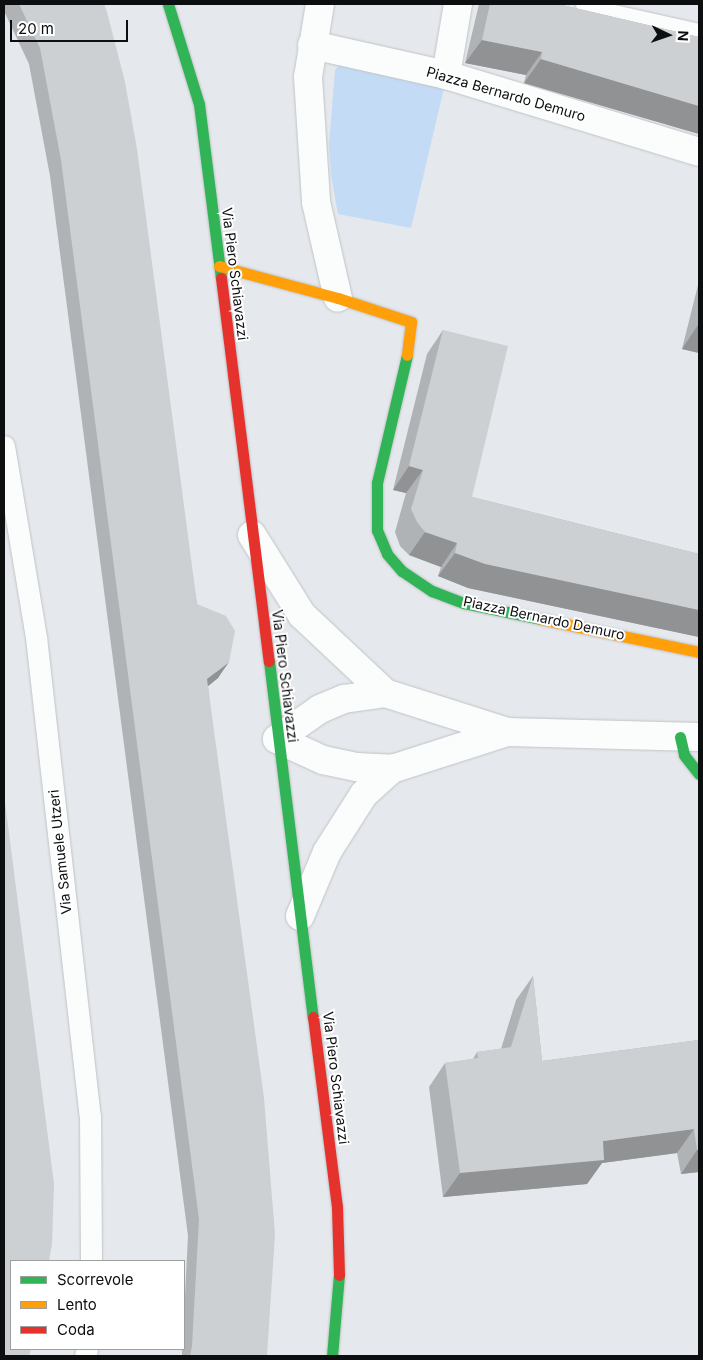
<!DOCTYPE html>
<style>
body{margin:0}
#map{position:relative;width:703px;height:1360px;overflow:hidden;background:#e5e8ec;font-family:Inter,sans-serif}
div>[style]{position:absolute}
.green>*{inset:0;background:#c3dbf4}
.roads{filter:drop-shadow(0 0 1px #c1c4c6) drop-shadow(0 0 1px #c1c4c6)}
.lane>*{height:21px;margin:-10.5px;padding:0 10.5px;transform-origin:10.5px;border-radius:10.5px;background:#fbfcfc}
.street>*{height:28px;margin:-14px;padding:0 14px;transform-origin:14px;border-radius:14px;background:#fbfcfc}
.fast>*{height:11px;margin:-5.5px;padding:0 5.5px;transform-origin:5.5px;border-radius:5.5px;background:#30b455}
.slow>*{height:11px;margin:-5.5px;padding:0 5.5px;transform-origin:5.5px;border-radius:5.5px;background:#ff9f0a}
.jam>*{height:11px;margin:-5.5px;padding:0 5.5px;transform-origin:5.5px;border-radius:5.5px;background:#e5322d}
.wall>*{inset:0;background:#b0b3b5}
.shaded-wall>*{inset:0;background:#909294}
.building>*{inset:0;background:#cdd0d3}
span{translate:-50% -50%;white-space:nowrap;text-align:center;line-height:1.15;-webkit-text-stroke:4px #fff;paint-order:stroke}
.street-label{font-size:14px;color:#0c0e10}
.frame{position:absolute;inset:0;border:5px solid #0c0e10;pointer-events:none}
.legend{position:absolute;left:10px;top:1260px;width:175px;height:90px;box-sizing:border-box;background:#fff;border:1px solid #9e9f9f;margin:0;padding:6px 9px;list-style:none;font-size:15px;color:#0c0e10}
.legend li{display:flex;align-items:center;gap:10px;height:25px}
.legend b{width:25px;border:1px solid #9e9f9f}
.north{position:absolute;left:643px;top:10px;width:50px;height:50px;-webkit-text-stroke:4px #fff;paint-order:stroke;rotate:93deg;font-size:14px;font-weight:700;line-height:20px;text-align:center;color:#0c0e10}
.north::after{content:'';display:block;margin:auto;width:18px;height:22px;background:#0c0e10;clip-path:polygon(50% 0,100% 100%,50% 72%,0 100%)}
.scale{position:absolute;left:10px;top:20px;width:118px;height:22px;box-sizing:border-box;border:2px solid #0c0e10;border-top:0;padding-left:6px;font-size:15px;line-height:18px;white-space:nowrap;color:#0c0e10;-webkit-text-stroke:4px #fff;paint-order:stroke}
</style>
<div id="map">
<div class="green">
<div style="clip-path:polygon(347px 57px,445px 84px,411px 228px,338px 214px,331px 175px,329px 144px,335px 70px)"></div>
</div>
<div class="roads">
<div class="lane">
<div style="left:4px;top:446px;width:194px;rotate:80.5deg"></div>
<div style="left:36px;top:637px;width:481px;rotate:83.6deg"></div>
<div style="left:90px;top:1115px;width:146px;rotate:89.6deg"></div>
<div style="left:85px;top:1356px;width:7px;rotate:-74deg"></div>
</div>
<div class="street">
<div style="left:320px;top:4px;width:74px;rotate:99.3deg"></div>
<div style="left:308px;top:77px;width:125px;rotate:86.3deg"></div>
<div style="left:316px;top:202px;width:98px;rotate:77.1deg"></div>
<div style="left:590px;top:4px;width:12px;rotate:66deg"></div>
<div style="left:595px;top:15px;width:107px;rotate:12.5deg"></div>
<div style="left:312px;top:45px;width:137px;rotate:12.6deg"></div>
<div style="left:446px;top:75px;width:264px;rotate:16.9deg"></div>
<div style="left:446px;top:75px;width:72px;rotate:-80.4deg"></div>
<div style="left:252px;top:535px;width:94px;rotate:58deg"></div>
<div style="left:302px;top:615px;width:114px;rotate:43.2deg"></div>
<div style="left:385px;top:693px;width:128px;rotate:17.7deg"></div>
<div style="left:507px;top:732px;width:192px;rotate:1.5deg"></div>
<div style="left:277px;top:739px;width:51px;rotate:24.5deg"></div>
<div style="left:323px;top:760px;width:35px;rotate:12deg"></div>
<div style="left:357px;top:767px;width:35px;rotate:3deg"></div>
<div style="left:277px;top:739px;width:52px;rotate:-34.9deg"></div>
<div style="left:320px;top:709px;width:26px;rotate:-23deg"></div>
<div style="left:344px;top:699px;width:41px;rotate:-8.3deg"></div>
<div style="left:300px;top:916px;width:69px;rotate:-67.1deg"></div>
<div style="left:327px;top:852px;width:69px;rotate:-57.5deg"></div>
<div style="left:364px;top:794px;width:38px;rotate:-42deg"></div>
<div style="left:392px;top:769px;width:121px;rotate:-17.8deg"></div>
</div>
<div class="fast">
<div style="left:168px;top:4px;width:105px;rotate:72.8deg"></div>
<div style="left:199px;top:104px;width:175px;rotate:82.8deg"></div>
<div style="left:407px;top:355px;width:131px;rotate:103.2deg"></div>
<div style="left:377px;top:483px;width:47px;rotate:90deg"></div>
<div style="left:377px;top:530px;width:26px;rotate:67deg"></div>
<div style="left:387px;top:554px;width:23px;rotate:49deg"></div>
<div style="left:402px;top:571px;width:36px;rotate:34deg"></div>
<div style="left:432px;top:591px;width:34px;rotate:21deg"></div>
<div style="left:464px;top:603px;width:79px;rotate:11.7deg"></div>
<div style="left:269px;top:661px;width:359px;rotate:83deg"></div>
<div style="left:680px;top:737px;width:18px;rotate:77deg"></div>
<div style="left:684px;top:755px;width:24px;rotate:52deg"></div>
<div style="left:332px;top:1356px;width:81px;rotate:-85.1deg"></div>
</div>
<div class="slow">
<div style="left:219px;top:266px;width:123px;rotate:15.1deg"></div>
<div style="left:338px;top:298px;width:77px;rotate:18.2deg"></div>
<div style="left:411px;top:322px;width:33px;rotate:97deg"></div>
<div style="left:541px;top:619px;width:161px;rotate:11.8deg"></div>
</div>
<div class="jam">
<div style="left:221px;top:278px;width:386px;rotate:82.9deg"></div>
<div style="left:313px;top:1017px;width:192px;rotate:82.8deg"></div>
<div style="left:337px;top:1207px;width:68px;rotate:88.3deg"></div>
</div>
</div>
<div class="wall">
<div style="clip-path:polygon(4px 4px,104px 4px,197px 604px,218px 678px,208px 686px,267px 1356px,182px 1356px,182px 1349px,184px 1349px,184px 1315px,188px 1236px,50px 176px,29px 64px,4px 11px)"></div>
<div style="clip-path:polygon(479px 4px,558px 4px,699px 37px,699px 134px,524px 83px,526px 75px,465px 63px)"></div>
<div style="clip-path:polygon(699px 281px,699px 353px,682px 349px)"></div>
<div style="clip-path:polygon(443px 330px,472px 497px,699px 554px,699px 637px,468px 588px,438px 576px,441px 567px,409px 555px,400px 546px,395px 532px,406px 493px,393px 490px,427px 354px)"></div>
<div style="clip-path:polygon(533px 976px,542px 1061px,699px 1040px,699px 1172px,681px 1174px,677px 1153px,602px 1163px,587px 1184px,443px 1197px,429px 1087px,445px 1063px,473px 1059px,477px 1052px,501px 1049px,516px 1000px)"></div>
</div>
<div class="shaded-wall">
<div style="clip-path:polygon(482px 40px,542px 52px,526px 75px,465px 63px)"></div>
<div style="clip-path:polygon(541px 59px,699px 106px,699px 134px,524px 83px)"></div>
<div style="clip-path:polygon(698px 325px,699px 325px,699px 353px,682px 349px)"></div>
<div style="clip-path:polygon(409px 466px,423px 470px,406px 493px,393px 490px)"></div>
<div style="clip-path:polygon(425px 532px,457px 543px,441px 567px,409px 555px)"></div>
<div style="clip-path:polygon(455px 553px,699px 610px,699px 637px,468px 588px,438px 576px)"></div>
<div style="clip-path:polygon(229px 662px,218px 678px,196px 696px,207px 679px)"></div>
<div style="clip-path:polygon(694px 1129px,677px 1153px,602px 1163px,587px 1184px,443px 1197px,460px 1173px,603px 1141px)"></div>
<div style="clip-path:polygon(697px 1150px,699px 1150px,699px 1172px,681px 1174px)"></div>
</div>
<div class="building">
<div style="clip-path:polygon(19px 4px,104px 4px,107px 12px,125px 82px,137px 149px,197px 604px,226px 616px,235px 631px,229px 662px,207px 679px,264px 1098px,275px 1234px,267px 1356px,190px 1356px,192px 1346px,199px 1219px,61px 160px,40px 48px)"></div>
<div style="clip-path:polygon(490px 4px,558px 4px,699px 37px,699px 106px,541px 59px,542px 52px,482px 40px)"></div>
<div style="clip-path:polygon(443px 330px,508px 346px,472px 497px,699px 554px,699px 610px,485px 564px,455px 553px,457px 543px,425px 532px,417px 522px,411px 509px,423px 470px,409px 466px)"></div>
<div style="clip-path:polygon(4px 794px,54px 1184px,52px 1244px,49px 1261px,11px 1261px,11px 1349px,31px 1349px,29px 1356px,4px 1356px)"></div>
<div style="clip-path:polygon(533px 976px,542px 1061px,699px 1040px,699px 1150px,697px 1150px,694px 1129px,603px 1141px,604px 1160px,460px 1173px,445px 1063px,478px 1058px,477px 1052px,511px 1047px)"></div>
</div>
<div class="street-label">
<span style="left:506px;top:94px;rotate:16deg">Piazza Bernardo Demuro</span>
<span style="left:235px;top:274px;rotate:83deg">Via Piero Schiavazzi</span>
<span style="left:544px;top:618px;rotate:12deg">Piazza Bernardo Demuro</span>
<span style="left:285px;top:676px;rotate:83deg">Via Piero Schiavazzi</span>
<span style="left:60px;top:852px;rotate:-96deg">Via Samuele Utzeri</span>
<span style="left:336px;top:1078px;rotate:83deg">Via Piero Schiavazzi</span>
</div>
<div class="frame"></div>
<ul class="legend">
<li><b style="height:6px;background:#30b455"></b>Scorrevole</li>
<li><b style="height:6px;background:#ff9f0a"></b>Lento</li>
<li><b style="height:6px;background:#e5322d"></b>Coda</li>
</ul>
<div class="north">N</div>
<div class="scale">20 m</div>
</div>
